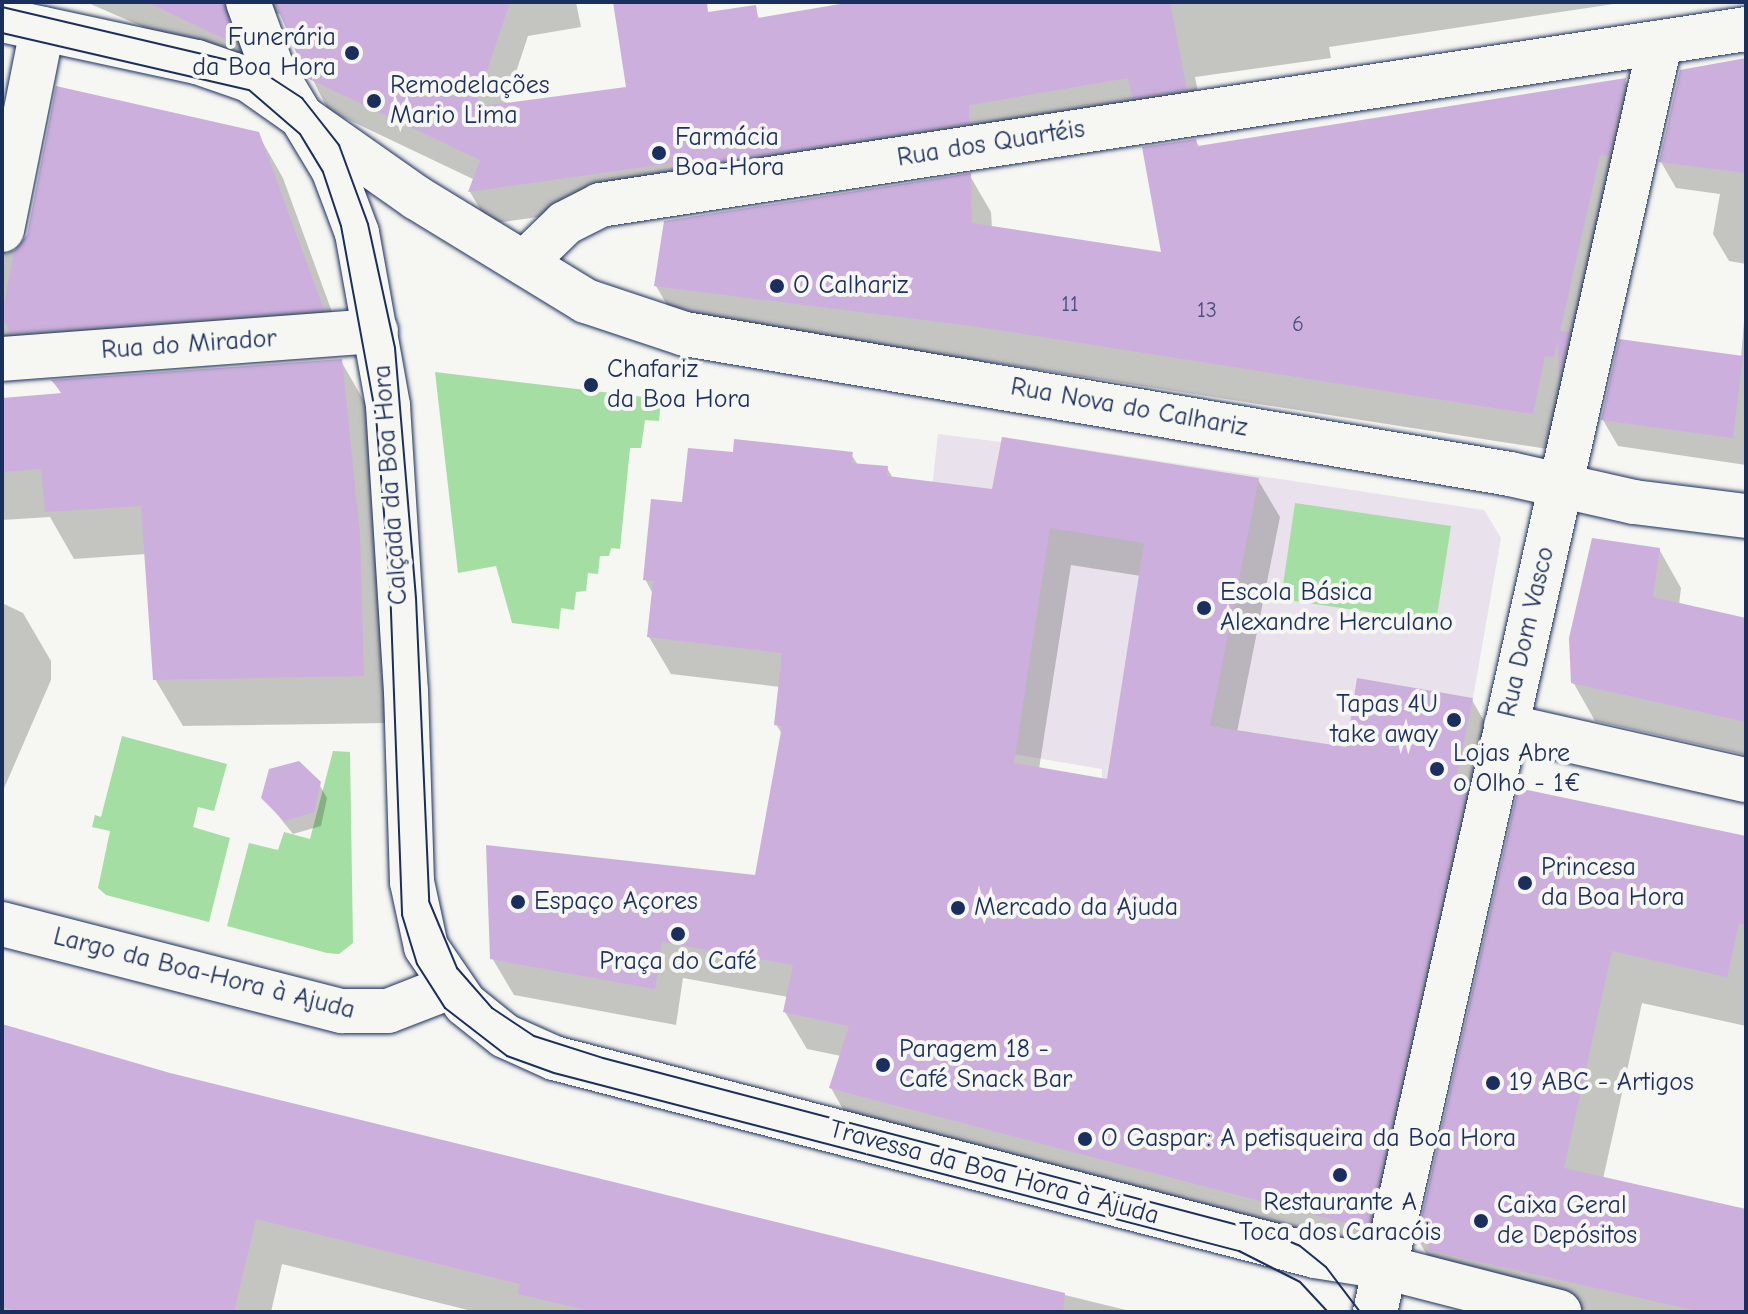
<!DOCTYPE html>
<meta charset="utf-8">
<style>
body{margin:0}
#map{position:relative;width:1748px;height:1314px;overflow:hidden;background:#f6f6f2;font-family:"Comic Neue",sans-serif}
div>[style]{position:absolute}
.built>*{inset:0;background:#e9e1ec}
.green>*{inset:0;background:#a4dea3}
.shadow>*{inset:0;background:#0003}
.building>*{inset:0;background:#ccafdd}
.roads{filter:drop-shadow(0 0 2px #1b2f5e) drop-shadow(0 0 2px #1b2f5e)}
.minor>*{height:44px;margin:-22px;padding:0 22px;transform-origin:22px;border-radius:22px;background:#f6f6f2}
.tram>*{height:2px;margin:-1px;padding:0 1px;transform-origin:1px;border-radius:1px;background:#1b2f5e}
.dots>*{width:22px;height:22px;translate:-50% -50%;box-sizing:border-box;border:4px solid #f6f6f2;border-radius:50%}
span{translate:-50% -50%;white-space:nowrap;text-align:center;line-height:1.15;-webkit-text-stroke:8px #f6f6f2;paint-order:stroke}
.number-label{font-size:22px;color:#474f7e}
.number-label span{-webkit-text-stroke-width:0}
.poi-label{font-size:26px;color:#1b2f5e}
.right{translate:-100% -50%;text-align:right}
.left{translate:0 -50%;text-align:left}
.street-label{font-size:26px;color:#1b2f5e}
.frame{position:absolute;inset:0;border:4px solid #1b2f5e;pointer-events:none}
</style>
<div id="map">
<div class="built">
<div style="clip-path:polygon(938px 434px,1001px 442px,1002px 437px,1484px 510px,1501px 538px,1473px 698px,1357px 679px,1334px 816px,1102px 783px,1102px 769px,905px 736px)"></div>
</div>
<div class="green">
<div style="clip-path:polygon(435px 372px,661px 399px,659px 421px,645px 420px,641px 448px,630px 448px,620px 549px,611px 548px,609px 556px,600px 556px,598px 574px,588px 573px,586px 591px,576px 592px,574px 610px,561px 608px,559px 629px,512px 623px,496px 566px,458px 573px)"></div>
<div style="clip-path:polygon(1295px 503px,1451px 526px,1436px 622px,1281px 599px)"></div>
<div style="clip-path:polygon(122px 736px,227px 764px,214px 811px,198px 807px,193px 827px,230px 838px,209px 922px,106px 895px,98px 888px,110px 831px,92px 827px,95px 815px,101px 817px)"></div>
<div style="clip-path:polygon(333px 751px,350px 752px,353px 943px,339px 954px,327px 953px,227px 926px,249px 843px,278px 850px,284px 832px,310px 839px)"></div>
</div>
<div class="shadow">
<div style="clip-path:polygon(86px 2px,576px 2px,581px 27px,528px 36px,505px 105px,628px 88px,756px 13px,760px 20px,864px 2px,1627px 2px,1329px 47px,1331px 58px,1195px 77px,1204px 122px,489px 224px,470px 192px,475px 180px,328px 110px,280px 14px,258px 11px,253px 75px)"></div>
<div style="clip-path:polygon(1746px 67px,1746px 264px,1729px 261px,1713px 234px,1720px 194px,1676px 188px,1661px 162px)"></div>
<div style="clip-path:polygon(1625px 81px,1647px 117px,1554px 450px,1001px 364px,677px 322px,656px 286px,970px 176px,991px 212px,992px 228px,1164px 254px,1195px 141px,1200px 148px)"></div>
<div style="clip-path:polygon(258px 134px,283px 178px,347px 353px,2px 349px,2px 204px,11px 220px,6px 254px)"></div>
<div style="clip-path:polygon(1746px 298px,1746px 465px,1618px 446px,1603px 420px,1741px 357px)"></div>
<div style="clip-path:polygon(341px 361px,368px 408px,390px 723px,183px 726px,155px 679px,146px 554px,74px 559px,50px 517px,2px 520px,2px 400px,62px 395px,54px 382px)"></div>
<div style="clip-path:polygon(evenodd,851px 454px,858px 465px,887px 468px,893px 478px,994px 491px,1258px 480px,1280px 517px,1237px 732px,1347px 750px,1472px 700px,1493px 737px,1389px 1265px,852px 1125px,831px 1088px,841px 1056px,807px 1049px,785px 1012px,788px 997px,683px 978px,676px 1025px,514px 995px,492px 958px,757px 877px,783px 736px,776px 724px,780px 687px,671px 674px,649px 637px,653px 594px,645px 579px,684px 504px,735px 455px,851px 454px,1071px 565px,1141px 576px,1109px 782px,1039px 769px,1071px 565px)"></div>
<div style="clip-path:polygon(1659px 549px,1681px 588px,1679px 605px,1746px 620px,1746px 755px,1595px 721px,1573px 682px)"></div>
<div style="clip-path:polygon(2px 603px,23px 613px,51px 661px,51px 680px,2px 793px)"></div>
<div style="clip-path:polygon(319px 784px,327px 798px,321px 826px,293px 834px,264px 798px)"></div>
<div style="clip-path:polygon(1520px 791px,1746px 839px,1746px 1026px,1642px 1003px,1603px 1179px,1746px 1211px,1746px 1312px,1505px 1312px,1449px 1294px,1419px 1241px)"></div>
<div style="clip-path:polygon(2px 1026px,170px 1075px,1134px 1312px,476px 1312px,282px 1264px,271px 1312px,2px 1312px)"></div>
</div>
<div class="building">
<div style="clip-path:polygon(147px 2px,224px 2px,237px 45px)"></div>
<div style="clip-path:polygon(275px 2px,510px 2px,475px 107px,626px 87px,613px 2px,707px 2px,708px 12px,756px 5px,758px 18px,852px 2px,1170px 2px,1187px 90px,1132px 98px,1128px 78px,969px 105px,969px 123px,671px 169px,672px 163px,468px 192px,480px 160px,307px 78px)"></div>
<div style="clip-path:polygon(1746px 58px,1746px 173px,1659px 162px,1680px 70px)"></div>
<div style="clip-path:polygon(1626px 78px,1609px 156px,1600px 155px,1560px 331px,1570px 332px,1559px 379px,1558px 341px,1554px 357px,1545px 356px,1533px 414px,979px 327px,654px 286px,664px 221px,971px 173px,972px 223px,1161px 252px,1142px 147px,1196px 139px,1198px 146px)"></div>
<div style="clip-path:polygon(56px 86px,259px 132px,324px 310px,10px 333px,2px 315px,14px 251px,27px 235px)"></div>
<div style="clip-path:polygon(1619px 339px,1743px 356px,1733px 438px,1601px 420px)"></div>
<div style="clip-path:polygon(342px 359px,360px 534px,364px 676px,153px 680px,141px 506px,45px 512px,41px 469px,2px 472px,2px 398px,62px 393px,51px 380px)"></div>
<div style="clip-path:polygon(evenodd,1002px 437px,1259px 478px,1210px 726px,1346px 747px,1357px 678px,1473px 698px,1457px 775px,1469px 778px,1368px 1229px,829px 1088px,849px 1026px,783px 1012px,793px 965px,662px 942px,655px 989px,490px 959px,486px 845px,755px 875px,782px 726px,774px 725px,782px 653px,647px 637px,653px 581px,643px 580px,651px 499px,682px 502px,688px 448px,733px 452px,734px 439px,853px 452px,851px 463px,888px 466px,887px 476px,992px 489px,1002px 437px,1050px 528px,1144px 543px,1107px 779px,1014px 763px,1050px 528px)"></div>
<div style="clip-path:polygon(1592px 538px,1660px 548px,1653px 597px,1746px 618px,1746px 722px,1571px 683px,1569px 638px)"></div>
<div style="clip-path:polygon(299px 761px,321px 782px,314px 812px,284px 821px,261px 798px,269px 769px)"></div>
<div style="clip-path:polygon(1518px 788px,1746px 836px,1746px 925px,1739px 923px,1727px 977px,1612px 951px,1564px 1168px,1746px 1209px,1746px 1312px,1702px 1312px,1428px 1250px,1429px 1245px,1416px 1242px)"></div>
<div style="clip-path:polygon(2px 1024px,170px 1073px,1065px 1293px,1063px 1312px,595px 1312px,518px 1294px,520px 1284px,256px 1219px,234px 1312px,23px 1312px,2px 1307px)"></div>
</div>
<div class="roads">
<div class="minor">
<div style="left:248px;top:2px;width:70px;rotate:70deg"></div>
<div style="left:272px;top:68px;width:118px;rotate:58.9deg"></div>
<div style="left:333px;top:169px;width:68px;rotate:69.4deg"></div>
<div style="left:357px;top:233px;width:176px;rotate:79.8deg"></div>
<div style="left:388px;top:406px;width:286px;rotate:86.4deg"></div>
<div style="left:406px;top:691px;width:191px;rotate:88.2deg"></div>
<div style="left:412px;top:882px;width:66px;rotate:77.8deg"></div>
<div style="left:426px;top:947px;width:69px;rotate:55.6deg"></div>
<div style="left:465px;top:1004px;width:51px;rotate:38.7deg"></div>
<div style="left:505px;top:1036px;width:54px;rotate:24.2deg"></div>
<div style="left:554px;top:1058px;width:786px;rotate:14.58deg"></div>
<div style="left:1315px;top:1256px;width:70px;rotate:9.1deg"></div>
<div style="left:1384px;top:1267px;width:181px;rotate:14.4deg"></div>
<div style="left:2px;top:20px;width:199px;rotate:12.2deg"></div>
<div style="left:197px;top:62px;width:55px;rotate:19.1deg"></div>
<div style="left:249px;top:80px;width:205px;rotate:35.1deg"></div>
<div style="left:417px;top:198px;width:198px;rotate:31.4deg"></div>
<div style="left:586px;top:301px;width:104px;rotate:18.4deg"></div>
<div style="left:685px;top:334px;width:837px;rotate:9.63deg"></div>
<div style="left:1510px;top:474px;width:127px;rotate:12.7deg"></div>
<div style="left:1634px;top:502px;width:113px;rotate:7.1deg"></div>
<div style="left:2px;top:230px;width:205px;rotate:-78.7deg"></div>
<div style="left:524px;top:263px;width:57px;rotate:-44.3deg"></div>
<div style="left:565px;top:223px;width:39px;rotate:-27deg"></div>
<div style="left:600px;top:205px;width:1159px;rotate:-8.73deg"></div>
<div style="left:2px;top:359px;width:375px;rotate:-4.3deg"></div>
<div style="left:1506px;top:726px;width:246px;rotate:12.7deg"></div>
<div style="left:2px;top:924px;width:351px;rotate:14.4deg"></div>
<div style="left:342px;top:1011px;width:46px"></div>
<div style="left:388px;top:1011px;width:66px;rotate:-21.2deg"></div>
<div style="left:1375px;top:1312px;width:1301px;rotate:-77.34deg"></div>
</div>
</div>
<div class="tram">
<div style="left:2px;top:7px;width:258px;rotate:13.2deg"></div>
<div style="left:253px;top:66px;width:59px;rotate:33.1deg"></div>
<div style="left:302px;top:98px;width:60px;rotate:51.8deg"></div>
<div style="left:339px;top:145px;width:84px;rotate:69.8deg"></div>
<div style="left:368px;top:224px;width:127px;rotate:77.7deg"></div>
<div style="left:395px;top:348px;width:251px;rotate:85.2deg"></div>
<div style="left:416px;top:598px;width:303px;rotate:87.5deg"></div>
<div style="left:429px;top:901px;width:73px;rotate:67.3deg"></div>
<div style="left:457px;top:968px;width:53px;rotate:48.8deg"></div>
<div style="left:492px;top:1008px;width:50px;rotate:33.7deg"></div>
<div style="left:534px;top:1036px;width:72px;rotate:17.7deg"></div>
<div style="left:603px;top:1058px;width:692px;rotate:14.74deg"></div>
<div style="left:1272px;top:1234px;width:30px;rotate:23deg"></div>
<div style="left:1300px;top:1246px;width:33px;rotate:39deg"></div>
<div style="left:1326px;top:1267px;width:56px;rotate:52.9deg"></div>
<div style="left:2px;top:33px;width:253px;rotate:13deg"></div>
<div style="left:249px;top:90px;width:67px;rotate:40.8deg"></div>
<div style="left:300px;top:134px;width:44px;rotate:58.8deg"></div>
<div style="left:323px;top:172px;width:57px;rotate:71.6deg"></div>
<div style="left:341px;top:226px;width:193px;rotate:79.6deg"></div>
<div style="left:376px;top:416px;width:170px;rotate:85.3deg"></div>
<div style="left:390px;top:585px;width:330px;rotate:87.9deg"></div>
<div style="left:402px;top:915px;width:51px;rotate:73deg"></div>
<div style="left:417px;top:964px;width:52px;rotate:57.5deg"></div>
<div style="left:445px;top:1008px;width:78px;rotate:37.7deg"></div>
<div style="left:507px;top:1056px;width:50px;rotate:19.9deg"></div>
<div style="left:554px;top:1073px;width:708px;rotate:14.57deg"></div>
<div style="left:1239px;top:1251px;width:68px;rotate:26.9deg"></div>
<div style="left:1300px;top:1282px;width:41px;rotate:47deg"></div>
</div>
<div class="dots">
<div style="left:352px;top:53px;background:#1b2f5e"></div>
<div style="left:374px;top:101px;background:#1b2f5e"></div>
<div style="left:659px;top:153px;background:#1b2f5e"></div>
<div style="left:777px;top:286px;background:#1b2f5e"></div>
<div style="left:591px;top:385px;background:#1b2f5e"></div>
<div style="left:1204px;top:608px;background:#1b2f5e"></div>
<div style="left:1454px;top:720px;background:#1b2f5e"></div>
<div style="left:1437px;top:769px;background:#1b2f5e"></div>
<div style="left:1525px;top:883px;background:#1b2f5e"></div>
<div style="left:518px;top:902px;background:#1b2f5e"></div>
<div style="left:958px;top:908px;background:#1b2f5e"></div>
<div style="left:678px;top:934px;background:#1b2f5e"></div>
<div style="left:883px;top:1065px;background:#1b2f5e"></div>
<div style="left:1493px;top:1083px;background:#1b2f5e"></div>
<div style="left:1085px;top:1139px;background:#1b2f5e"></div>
<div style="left:1340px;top:1175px;background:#1b2f5e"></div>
<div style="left:1481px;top:1221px;background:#1b2f5e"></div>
</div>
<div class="number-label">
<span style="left:1070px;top:305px">11</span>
<span style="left:1207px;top:311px">13</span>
<span style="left:1298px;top:325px">6</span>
</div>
<div class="poi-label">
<span class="right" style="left:336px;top:53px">Funerária<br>da Boa Hora</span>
<span class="left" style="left:390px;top:101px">Remodelações<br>Mario Lima</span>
<span class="left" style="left:675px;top:153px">Farmácia<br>Boa-Hora</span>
<span class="left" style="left:793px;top:286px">O Calhariz</span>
<span class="left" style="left:607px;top:385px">Chafariz<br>da Boa Hora</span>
<span class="left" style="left:1220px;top:608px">Escola Básica<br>Alexandre Herculano</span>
<span class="right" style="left:1438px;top:720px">Tapas 4U<br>take away</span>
<span class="left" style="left:1453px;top:769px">Lojas Abre<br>o Olho - 1€</span>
<span class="left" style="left:1541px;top:883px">Princesa<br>da Boa Hora</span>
<span class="left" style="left:534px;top:902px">Espaço Açores</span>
<span class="left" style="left:974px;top:908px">Mercado da Ajuda</span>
<span style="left:678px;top:962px">Praça do Café</span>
<span class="left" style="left:899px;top:1065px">Paragem 18 -<br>Café Snack Bar</span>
<span class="left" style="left:1509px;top:1083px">19 ABC - Artigos</span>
<span class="left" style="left:1101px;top:1139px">O Gaspar: A petisqueira da Boa Hora</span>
<span style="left:1340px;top:1218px">Restaurante A<br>Toca dos Caracóis</span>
<span class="left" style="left:1497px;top:1221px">Caixa Geral<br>de Depósitos</span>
</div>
<div class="street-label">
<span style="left:991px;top:144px;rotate:-9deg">Rua dos Quartéis</span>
<span style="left:189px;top:345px;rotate:-4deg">Rua do Mirador</span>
<span style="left:1129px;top:408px;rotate:10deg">Rua Nova do Calhariz</span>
<span style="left:391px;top:485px;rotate:-94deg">Calçada da Boa Hora</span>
<span style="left:1527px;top:632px;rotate:-77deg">Rua Dom Vasco</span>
<span style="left:204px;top:974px;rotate:14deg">Largo da Boa-Hora à Ajuda</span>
<span style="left:994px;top:1173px;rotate:15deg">Travessa da Boa Hora à Ajuda</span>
</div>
<div class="frame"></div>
</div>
